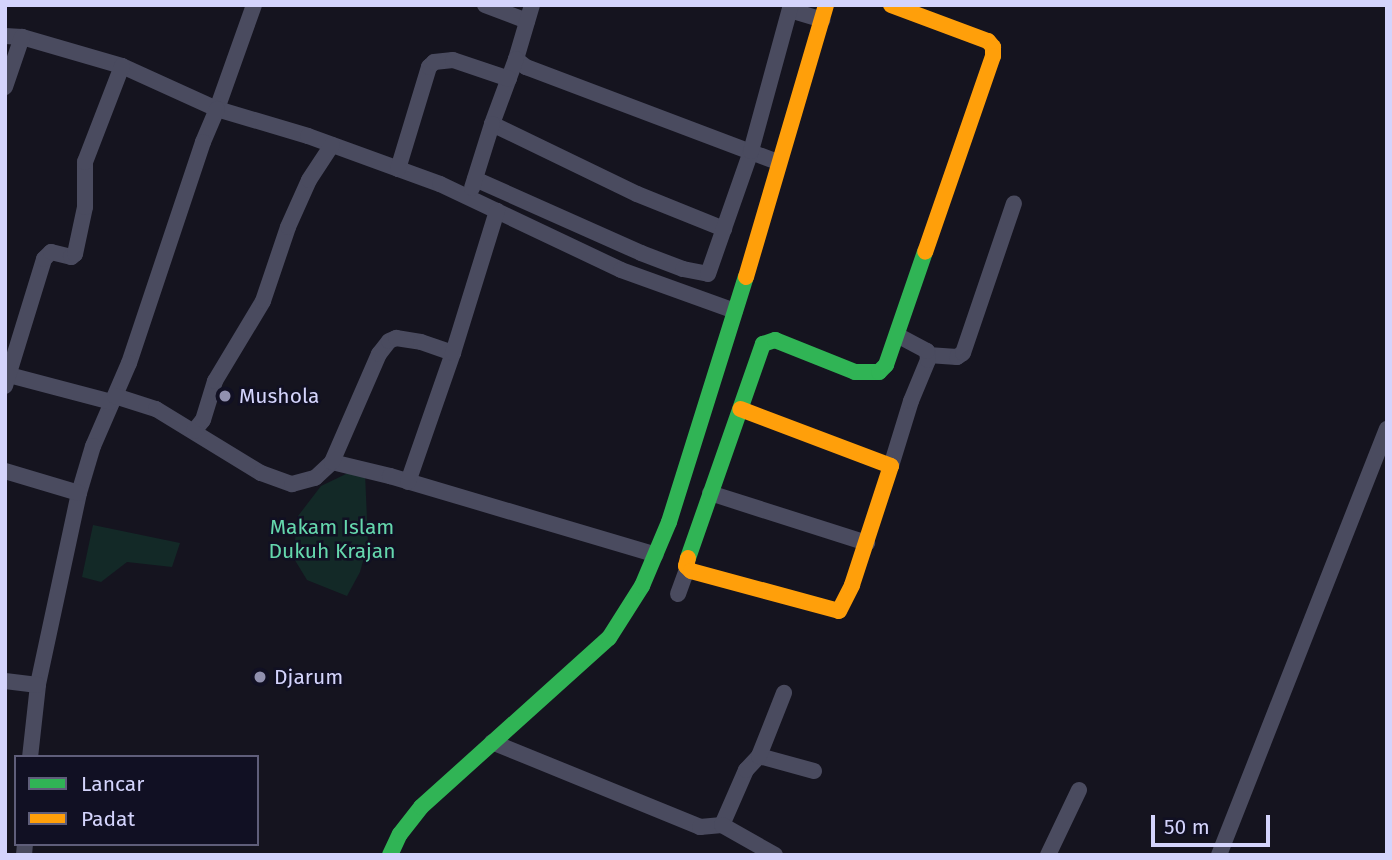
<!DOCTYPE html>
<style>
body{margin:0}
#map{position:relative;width:1392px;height:860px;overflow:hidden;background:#15141f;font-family:"Fira Sans",sans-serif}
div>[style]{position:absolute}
.green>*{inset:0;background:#132927}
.street>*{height:16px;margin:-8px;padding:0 8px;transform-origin:8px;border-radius:8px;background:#4a4b5f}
.fast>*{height:16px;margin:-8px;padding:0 8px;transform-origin:8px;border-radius:8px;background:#30b455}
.slow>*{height:16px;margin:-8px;padding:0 8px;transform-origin:8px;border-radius:8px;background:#ff9f0a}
.dots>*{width:19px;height:19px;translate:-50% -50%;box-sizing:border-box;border:4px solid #111023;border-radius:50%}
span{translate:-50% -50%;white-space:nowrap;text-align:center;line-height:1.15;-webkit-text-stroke:5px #111023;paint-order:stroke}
.poi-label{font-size:21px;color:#d4d4fc}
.left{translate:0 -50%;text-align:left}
.park-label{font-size:21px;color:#65d7ad}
.frame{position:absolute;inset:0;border:7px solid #d4d4fc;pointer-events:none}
.legend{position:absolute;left:14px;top:755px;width:245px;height:91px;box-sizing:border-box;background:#111023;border:2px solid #5f5e7a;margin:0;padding:9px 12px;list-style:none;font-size:21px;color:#d4d4fc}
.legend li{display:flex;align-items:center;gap:14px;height:35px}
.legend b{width:35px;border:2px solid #5f5e7a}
.scale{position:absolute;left:1151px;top:815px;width:119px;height:32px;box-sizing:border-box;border:4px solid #d4d4fc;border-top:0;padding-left:9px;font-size:21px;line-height:24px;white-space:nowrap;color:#d4d4fc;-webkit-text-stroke:5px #111023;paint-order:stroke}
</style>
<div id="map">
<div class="green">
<div style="clip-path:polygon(348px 473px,365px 473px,368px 543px,360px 572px,347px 596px,307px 580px,293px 557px,298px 516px,321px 486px)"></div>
<div style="clip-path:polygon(93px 525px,180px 543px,172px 567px,127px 562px,101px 582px,82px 577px)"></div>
</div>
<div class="street">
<div style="left:254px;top:5px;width:110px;rotate:109.6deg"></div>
<div style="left:217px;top:109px;width:95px;rotate:16.5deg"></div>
<div style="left:308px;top:136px;width:140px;rotate:20deg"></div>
<div style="left:440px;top:184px;width:200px;rotate:25.4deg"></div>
<div style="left:621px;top:270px;width:121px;rotate:19.8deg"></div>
<div style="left:485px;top:5px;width:45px;rotate:20.9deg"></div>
<div style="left:532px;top:5px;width:56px;rotate:106.5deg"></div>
<div style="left:516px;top:59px;width:13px;rotate:39deg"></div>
<div style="left:526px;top:67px;width:269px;rotate:20.7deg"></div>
<div style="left:790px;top:10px;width:34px;rotate:17deg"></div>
<div style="left:5px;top:36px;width:17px;rotate:3deg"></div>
<div style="left:22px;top:37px;width:104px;rotate:16.2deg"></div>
<div style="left:122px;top:66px;width:104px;rotate:24.4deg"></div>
<div style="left:217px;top:109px;width:36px;rotate:113deg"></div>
<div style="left:203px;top:142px;width:233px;rotate:108.5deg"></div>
<div style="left:129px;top:363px;width:90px;rotate:113.4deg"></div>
<div style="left:93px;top:446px;width:49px;rotate:106.6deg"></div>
<div style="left:79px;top:493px;width:196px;rotate:102.1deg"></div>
<div style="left:38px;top:685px;width:72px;rotate:96.3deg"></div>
<div style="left:516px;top:59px;width:69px;rotate:110.3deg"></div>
<div style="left:492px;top:124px;width:161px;rotate:25.8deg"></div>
<div style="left:637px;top:194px;width:94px;rotate:21.9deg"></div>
<div style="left:5px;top:87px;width:53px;rotate:-71.2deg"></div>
<div style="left:398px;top:169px;width:107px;rotate:-73.1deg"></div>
<div style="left:429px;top:67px;width:7px;rotate:-45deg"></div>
<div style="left:434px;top:62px;width:19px;rotate:-6deg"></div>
<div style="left:453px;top:60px;width:59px;rotate:18.7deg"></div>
<div style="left:475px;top:179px;width:182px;rotate:24deg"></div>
<div style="left:641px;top:253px;width:45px;rotate:20.9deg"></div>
<div style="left:683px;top:269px;width:25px;rotate:11deg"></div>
<div style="left:708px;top:274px;width:130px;rotate:-70.7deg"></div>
<div style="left:751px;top:151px;width:151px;rotate:-74.7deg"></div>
<div style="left:472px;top:188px;width:67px;rotate:-72.6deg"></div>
<div style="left:928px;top:355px;width:29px;rotate:4deg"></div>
<div style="left:957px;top:357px;width:7px;rotate:-34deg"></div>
<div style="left:963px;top:353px;width:158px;rotate:-71.2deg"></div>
<div style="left:9px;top:375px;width:106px;rotate:14.7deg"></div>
<div style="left:5px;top:386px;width:133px;rotate:-72.9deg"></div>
<div style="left:44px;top:259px;width:10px;rotate:-45deg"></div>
<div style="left:51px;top:252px;width:21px;rotate:14deg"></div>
<div style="left:71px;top:257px;width:5px;rotate:-37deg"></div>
<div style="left:75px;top:254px;width:48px;rotate:-78deg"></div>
<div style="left:85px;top:207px;width:45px;rotate:-90deg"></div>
<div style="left:85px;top:162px;width:103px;rotate:-68.9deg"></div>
<div style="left:115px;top:396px;width:43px;rotate:17.6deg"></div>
<div style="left:156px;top:409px;width:123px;rotate:31.4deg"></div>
<div style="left:261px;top:473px;width:33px;rotate:20deg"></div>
<div style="left:292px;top:484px;width:24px;rotate:-15deg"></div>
<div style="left:315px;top:478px;width:23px;rotate:-43deg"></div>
<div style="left:332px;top:462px;width:60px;rotate:13.6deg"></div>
<div style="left:390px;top:476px;width:277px;rotate:16.5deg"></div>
<div style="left:194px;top:431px;width:14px;rotate:-51deg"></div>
<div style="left:203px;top:420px;width:41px;rotate:-72.9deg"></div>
<div style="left:215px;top:381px;width:93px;rotate:-59deg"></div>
<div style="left:263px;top:301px;width:78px;rotate:-71.3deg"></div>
<div style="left:288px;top:227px;width:51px;rotate:-65.9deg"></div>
<div style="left:309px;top:180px;width:42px;rotate:-56.7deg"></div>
<div style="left:332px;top:462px;width:118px;rotate:-66.5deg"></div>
<div style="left:379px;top:354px;width:16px;rotate:-52deg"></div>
<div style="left:389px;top:341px;width:8px;rotate:-23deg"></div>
<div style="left:396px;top:338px;width:25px;rotate:9deg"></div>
<div style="left:421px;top:342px;width:34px;rotate:19deg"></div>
<div style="left:891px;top:466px;width:68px;rotate:-72.9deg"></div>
<div style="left:911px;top:401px;width:44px;rotate:-67.5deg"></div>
<div style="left:928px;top:360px;width:9px;rotate:-96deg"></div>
<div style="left:927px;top:351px;width:34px;rotate:-152deg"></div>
<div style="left:5px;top:471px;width:77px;rotate:16.6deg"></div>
<div style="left:408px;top:482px;width:137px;rotate:-70.8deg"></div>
<div style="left:453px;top:353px;width:149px;rotate:-72.8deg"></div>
<div style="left:710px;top:493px;width:165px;rotate:17.7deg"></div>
<div style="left:678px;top:594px;width:27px;rotate:-70deg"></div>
<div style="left:5px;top:681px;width:33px;rotate:7deg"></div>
<div style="left:492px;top:742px;width:225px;rotate:22.2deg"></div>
<div style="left:700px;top:827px;width:22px;rotate:-5deg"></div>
<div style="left:722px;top:825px;width:60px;rotate:-66.4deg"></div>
<div style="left:746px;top:770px;width:19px;rotate:-47deg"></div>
<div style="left:759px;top:756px;width:57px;rotate:15.3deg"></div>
<div style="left:759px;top:756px;width:68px;rotate:-68.4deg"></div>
<div style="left:722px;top:825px;width:61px;rotate:29.5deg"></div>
<div style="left:24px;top:855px;width:11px;rotate:-85deg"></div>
<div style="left:1048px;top:855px;width:72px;rotate:-64.5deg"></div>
<div style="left:1219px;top:855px;width:458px;rotate:-68.5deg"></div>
</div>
<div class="fast">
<div style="left:688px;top:558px;width:227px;rotate:-70.7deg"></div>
<div style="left:763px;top:344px;width:13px;rotate:-18deg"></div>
<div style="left:775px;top:340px;width:86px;rotate:21.8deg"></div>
<div style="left:855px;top:372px;width:24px"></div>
<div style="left:879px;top:372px;width:10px;rotate:-45deg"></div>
<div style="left:886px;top:365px;width:120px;rotate:-71deg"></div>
<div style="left:390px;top:855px;width:23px;rotate:-65deg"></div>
<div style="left:400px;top:834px;width:34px;rotate:-52deg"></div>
<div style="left:421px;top:807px;width:253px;rotate:-42deg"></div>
<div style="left:609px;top:638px;width:62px;rotate:-57.6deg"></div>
<div style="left:642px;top:586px;width:69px;rotate:-67.1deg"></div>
<div style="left:669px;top:522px;width:257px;rotate:-72.6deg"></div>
</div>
<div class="slow">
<div style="left:891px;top:5px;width:103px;rotate:20.4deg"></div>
<div style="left:988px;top:41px;width:8px;rotate:50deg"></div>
<div style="left:993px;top:47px;width:9px;rotate:90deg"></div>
<div style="left:993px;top:56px;width:207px;rotate:109.1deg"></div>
<div style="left:746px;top:277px;width:284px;rotate:-73.6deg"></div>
<div style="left:688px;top:558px;width:8px;rotate:104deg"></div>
<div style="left:686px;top:566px;width:7px;rotate:45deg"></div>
<div style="left:691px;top:571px;width:153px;rotate:15.1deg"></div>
<div style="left:839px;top:611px;width:29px;rotate:-63deg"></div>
<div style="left:852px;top:585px;width:125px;rotate:-71.9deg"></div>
<div style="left:891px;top:466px;width:161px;rotate:-159.3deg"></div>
</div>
<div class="dots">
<div style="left:225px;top:396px;background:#9191af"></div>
<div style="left:260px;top:677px;background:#9191af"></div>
</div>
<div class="poi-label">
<span class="left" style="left:239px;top:396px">Mushola</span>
<span class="left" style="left:274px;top:677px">Djarum</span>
</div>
<div class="park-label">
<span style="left:332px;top:539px">Makam Islam<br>Dukuh Krajan</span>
</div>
<div class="frame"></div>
<ul class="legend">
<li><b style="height:9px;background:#30b455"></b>Lancar</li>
<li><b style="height:9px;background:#ff9f0a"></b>Padat</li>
</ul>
<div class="scale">50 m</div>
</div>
